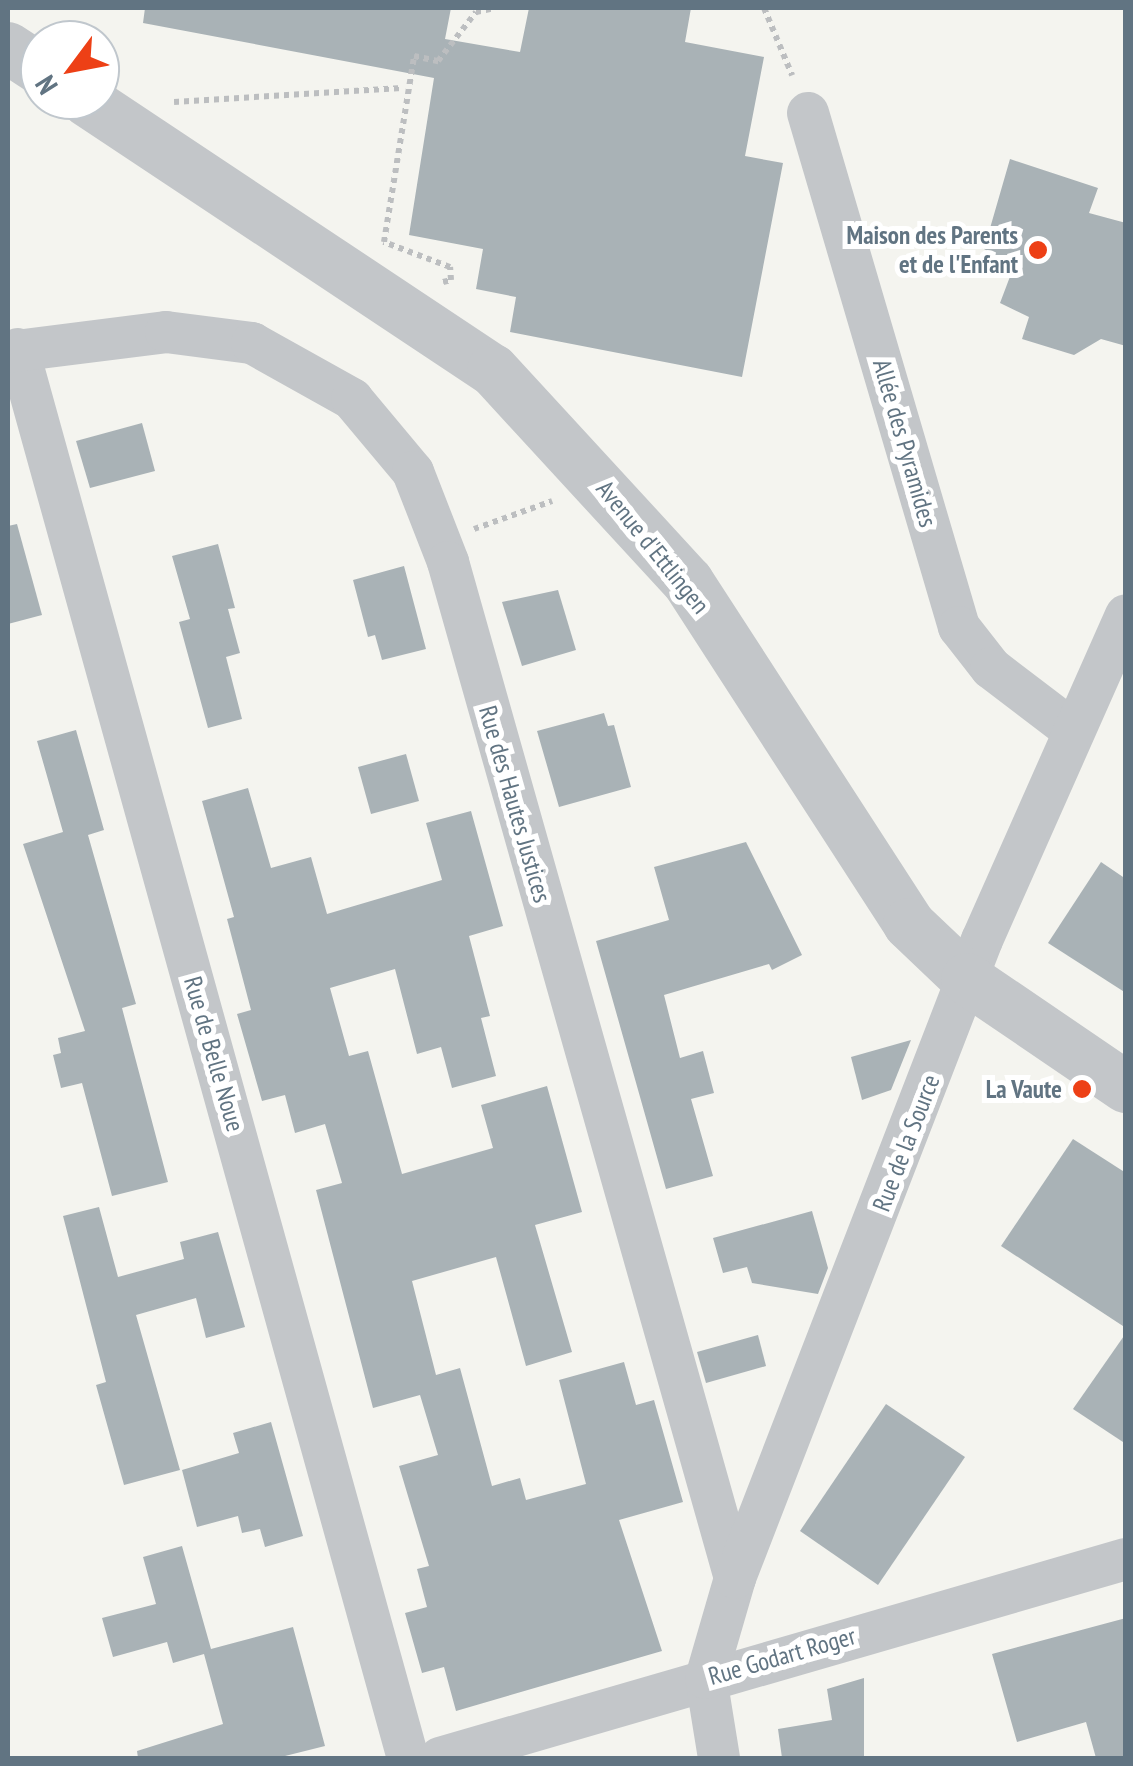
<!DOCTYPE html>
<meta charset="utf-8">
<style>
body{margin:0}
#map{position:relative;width:1133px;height:1766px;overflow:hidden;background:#f4f4ef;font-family:"PT Sans Narrow",sans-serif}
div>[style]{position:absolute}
.building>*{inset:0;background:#a9b2b6}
.path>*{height:6px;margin-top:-3px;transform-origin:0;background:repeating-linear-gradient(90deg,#bcbec0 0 5px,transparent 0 10px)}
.minor>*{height:42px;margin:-21px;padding:0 21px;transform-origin:21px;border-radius:21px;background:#c3c6c9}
.tertiary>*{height:52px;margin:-26px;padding:0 26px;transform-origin:26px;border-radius:26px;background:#c3c6c9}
.dots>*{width:28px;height:28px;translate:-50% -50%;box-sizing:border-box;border:5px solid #fff;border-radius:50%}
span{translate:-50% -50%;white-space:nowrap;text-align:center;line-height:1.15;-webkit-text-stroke:10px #fff;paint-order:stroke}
.poi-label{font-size:25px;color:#617482;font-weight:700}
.right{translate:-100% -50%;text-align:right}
.street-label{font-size:25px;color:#617482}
.frame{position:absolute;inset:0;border:10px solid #617482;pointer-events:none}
.north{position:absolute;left:20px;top:20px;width:100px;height:100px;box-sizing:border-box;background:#fff;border:2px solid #c0c7cd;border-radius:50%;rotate:238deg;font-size:28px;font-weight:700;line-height:40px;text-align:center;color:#617482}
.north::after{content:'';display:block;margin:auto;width:35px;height:45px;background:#ed4016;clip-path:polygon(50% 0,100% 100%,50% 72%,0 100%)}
</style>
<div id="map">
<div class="building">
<div style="clip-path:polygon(145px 8px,451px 8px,445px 39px,520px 52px,529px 8px,691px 8px,685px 42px,764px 57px,745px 156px,783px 163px,742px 377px,510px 332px,516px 297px,476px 289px,483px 249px,409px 235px,434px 78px,143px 23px)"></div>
<div style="clip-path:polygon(1010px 159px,1098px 188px,1089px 213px,1126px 223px,1126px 346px,1101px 339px,1074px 355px,1022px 339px,1029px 317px,1000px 303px,1014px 266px,984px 249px)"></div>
<div style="clip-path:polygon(142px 423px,155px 471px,90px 488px,76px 441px)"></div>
<div style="clip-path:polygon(17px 524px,42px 615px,8px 624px,8px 526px)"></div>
<div style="clip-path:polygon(218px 544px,235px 608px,228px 609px,240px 653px,226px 657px,242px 719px,208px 728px,179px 622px,190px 619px,172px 556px)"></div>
<div style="clip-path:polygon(404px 566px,426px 649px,382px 660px,375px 635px,368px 637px,353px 580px)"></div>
<div style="clip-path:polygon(558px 590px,576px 650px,522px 666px,502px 602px)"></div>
<div style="clip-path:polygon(604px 713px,608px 726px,614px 725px,631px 787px,559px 807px,537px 731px)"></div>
<div style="clip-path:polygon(76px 730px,104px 830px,88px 835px,136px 1004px,122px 1008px,168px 1182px,112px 1196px,82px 1083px,61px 1088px,53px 1055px,61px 1053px,58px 1038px,85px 1031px,23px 844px,63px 832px,37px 741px)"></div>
<div style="clip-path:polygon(406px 754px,419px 801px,371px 814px,358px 767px)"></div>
<div style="clip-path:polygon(248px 788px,271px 868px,311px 857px,327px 914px,442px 880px,426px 823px,471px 811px,503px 926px,469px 936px,490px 1016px,481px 1018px,496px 1076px,452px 1088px,441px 1047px,417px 1054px,395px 969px,330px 988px,349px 1056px,368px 1051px,402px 1174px,493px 1148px,481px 1105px,547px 1086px,582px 1212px,535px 1225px,572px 1352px,526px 1366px,496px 1257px,412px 1281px,436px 1375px,460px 1368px,492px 1486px,520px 1478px,526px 1500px,586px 1484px,559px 1380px,624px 1362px,636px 1405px,654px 1400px,683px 1502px,619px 1520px,662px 1651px,456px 1711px,444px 1667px,422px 1673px,405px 1613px,427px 1607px,417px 1569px,429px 1566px,399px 1466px,438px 1455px,420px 1395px,373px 1408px,316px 1190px,342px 1183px,325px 1124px,295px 1133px,285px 1095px,262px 1101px,237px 1014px,251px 1010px,227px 919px,234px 917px,202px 801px)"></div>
<div style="clip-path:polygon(746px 842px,802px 955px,772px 970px,769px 964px,664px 995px,680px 1058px,703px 1051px,714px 1093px,691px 1099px,713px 1176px,666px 1189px,596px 941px,669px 920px,654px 867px)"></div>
<div style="clip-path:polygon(1101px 862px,1126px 879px,1126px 993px,1048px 943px)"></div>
<div style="clip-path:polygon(911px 1040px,891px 1090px,862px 1100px,851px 1057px)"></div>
<div style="clip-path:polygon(1073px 1139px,1126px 1173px,1126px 1328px,1001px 1246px)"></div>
<div style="clip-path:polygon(99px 1207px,118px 1277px,184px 1259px,180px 1242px,218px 1232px,245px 1327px,206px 1338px,196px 1298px,136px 1315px,180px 1470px,124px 1485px,96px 1385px,106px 1382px,63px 1216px)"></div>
<div style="clip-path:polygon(812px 1211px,828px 1268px,818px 1294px,752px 1283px,747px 1267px,723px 1273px,713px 1238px)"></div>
<div style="clip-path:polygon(1126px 1333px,1126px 1444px,1073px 1409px)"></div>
<div style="clip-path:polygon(758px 1335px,766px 1366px,706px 1383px,697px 1352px)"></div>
<div style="clip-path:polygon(886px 1404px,965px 1457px,878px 1585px,800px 1531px)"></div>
<div style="clip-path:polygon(271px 1422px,303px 1536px,265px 1547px,260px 1529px,242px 1533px,238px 1516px,197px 1527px,182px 1470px,239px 1453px,233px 1433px)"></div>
<div style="clip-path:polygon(182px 1546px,211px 1649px,293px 1627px,325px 1746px,277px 1758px,138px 1758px,137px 1751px,223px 1724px,204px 1654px,173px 1663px,167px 1642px,113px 1657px,102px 1618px,156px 1604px,143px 1557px)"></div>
<div style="clip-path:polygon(1126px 1618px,1126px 1758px,1096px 1758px,1086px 1722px,1017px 1742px,992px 1654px)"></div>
<div style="clip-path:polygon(864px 1678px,864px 1758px,782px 1758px,778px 1729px,832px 1720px,827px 1689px)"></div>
</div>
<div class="path">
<div style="left:764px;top:8px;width:73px;rotate:67.3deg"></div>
<div style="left:174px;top:102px;width:228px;rotate:-3.5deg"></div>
<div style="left:443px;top:282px;width:8px;rotate:-14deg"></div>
<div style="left:451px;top:280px;width:13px;rotate:-94deg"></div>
<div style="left:450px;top:267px;width:71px;rotate:-159.3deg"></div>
<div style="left:384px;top:242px;width:188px;rotate:-80.8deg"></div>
<div style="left:414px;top:56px;width:25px;rotate:12deg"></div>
<div style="left:438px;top:61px;width:62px;rotate:-52.2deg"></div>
<div style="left:476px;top:12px;width:19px;rotate:-12deg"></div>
<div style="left:474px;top:529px;width:83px;rotate:-19.7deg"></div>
</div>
<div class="minor">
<div style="left:808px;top:113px;width:536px;rotate:73.63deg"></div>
<div style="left:959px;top:627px;width:52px;rotate:52deg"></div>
<div style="left:991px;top:668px;width:101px;rotate:37.3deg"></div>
<div style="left:18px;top:349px;width:1462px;rotate:74.53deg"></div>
<div style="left:8px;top:352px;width:159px;rotate:-7.2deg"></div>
<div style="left:166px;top:332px;width:87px;rotate:7.3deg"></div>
<div style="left:252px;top:343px;width:115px;rotate:29.2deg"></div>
<div style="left:352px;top:399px;width:95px;rotate:50.1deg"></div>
<div style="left:413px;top:472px;width:97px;rotate:68.7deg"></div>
<div style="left:448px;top:562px;width:1056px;rotate:74.23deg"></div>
<div style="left:440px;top:1758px;width:714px;rotate:-16.18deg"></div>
<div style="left:719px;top:1758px;width:81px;rotate:-99.2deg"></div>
<div style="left:706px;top:1678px;width:104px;rotate:-73.8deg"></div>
<div style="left:735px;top:1578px;width:684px;rotate:-68.84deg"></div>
<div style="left:982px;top:940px;width:355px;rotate:-66.1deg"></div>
</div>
<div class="tertiary">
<div style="left:8px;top:48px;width:38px;rotate:33deg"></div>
<div style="left:86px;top:100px;width:488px;rotate:33.6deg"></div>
<div style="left:493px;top:370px;width:288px;rotate:47.4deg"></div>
<div style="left:688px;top:582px;width:407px;rotate:57.1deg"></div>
<div style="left:909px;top:924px;width:80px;rotate:43.5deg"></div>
<div style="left:967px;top:979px;width:192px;rotate:34.2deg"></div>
</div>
<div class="dots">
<div style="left:1038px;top:250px;background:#ed4016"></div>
<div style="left:1082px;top:1089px;background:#ed4016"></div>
</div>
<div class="poi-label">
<span class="right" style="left:1018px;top:250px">Maison des Parents<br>et de l'Enfant</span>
<span class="right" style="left:1062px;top:1089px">La Vaute</span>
</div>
<div class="street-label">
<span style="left:905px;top:443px;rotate:74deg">Allée des Pyramides</span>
<span style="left:653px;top:547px;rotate:51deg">Avenue d'Ettlingen</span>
<span style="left:515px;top:804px;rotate:74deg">Rue des Hautes Justices</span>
<span style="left:214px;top:1054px;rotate:74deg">Rue de Belle Noue</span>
<span style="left:906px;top:1143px;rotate:-69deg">Rue de la Source</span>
<span style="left:782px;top:1656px;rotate:-16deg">Rue Godart Roger</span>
</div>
<div class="frame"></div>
<div class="north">N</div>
</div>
